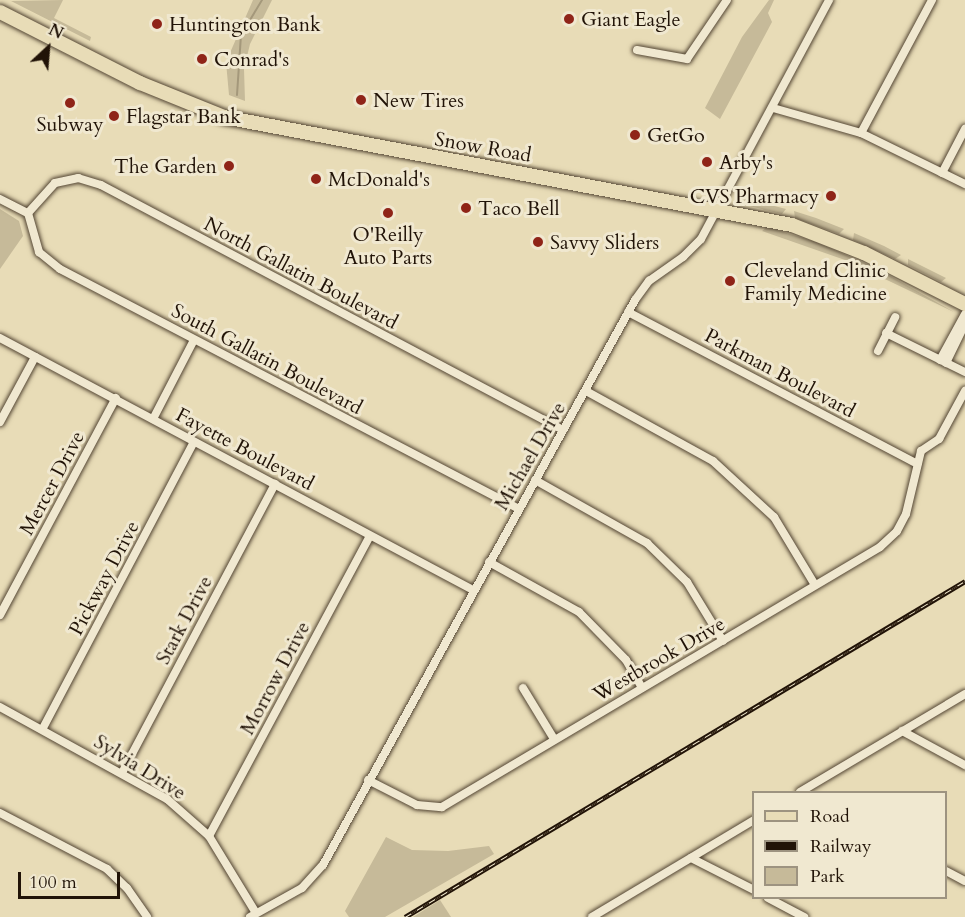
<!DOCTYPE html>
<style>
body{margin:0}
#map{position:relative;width:965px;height:917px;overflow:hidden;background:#e8dcb7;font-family:Cardo,serif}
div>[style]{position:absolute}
.green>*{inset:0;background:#c6ba99}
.stream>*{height:2px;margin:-1px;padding:0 1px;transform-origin:1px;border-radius:1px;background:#a4987b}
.roads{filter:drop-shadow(0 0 2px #534533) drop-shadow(0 0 2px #534533)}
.minor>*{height:8px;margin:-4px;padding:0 4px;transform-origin:4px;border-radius:4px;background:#f0e8d0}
.primary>*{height:14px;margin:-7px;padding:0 7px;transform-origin:7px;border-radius:7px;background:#e8dcb7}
.rail>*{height:4.5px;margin-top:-2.25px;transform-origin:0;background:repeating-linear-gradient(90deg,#f0e8d0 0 7px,#211307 0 14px);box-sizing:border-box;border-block:2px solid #211307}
.dots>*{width:16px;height:16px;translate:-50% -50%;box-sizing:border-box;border:3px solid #f0e8d0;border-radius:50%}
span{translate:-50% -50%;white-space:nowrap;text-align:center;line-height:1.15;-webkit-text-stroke:6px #f0e8d0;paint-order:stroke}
.poi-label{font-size:20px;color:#211307}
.left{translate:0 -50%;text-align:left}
.right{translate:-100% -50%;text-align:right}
.street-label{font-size:20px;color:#211307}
.legend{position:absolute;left:752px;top:791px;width:195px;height:108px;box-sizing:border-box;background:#f0e8d0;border:2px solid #9d9380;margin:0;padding:8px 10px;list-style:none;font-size:18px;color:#211307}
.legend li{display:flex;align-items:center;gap:12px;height:30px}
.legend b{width:30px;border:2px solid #9d9380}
.north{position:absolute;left:18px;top:18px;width:60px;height:60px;-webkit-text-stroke:4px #f0e8d0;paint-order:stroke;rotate:26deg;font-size:16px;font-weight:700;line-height:24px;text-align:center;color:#211307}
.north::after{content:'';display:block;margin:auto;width:21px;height:27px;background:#211307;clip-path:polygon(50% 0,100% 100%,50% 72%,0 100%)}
.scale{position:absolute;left:18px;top:872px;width:102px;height:27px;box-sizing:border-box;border:3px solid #211307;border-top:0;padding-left:8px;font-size:18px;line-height:21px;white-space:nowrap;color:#211307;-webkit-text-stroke:4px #f0e8d0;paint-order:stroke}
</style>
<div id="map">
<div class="green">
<div style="clip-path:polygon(63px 0,54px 18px,91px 37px,90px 41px,11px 1px)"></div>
<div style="clip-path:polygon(253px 0,272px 0,250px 44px,244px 69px,245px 101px,229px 95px,226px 62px)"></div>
<div style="clip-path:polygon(769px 0,774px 0,768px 13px,772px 22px,720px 119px,705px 108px,742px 37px)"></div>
<div style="clip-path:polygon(738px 193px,747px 199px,786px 209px,782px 214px,745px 205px,735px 198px)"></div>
<div style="clip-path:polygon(0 209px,19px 221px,23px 236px,0 269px)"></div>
<div style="clip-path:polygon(794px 211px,816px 218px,844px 229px,839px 234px,795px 218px)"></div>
<div style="clip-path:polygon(767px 227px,816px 242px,876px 268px,954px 312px,845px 260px,762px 231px)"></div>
<div style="clip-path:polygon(854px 233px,884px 246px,901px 255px,895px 259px,853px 240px)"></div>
<div style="clip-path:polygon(908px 259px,946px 278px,941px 282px,908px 265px)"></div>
<div style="clip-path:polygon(386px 837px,412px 850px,448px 851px,489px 846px,494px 854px,385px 917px,349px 917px,345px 911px)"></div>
<div style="clip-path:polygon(440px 900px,451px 917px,413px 917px)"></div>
</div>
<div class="stream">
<div style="left:237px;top:95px;width:60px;rotate:-86.2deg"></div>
<div style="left:241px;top:35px;width:41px;rotate:-59deg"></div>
</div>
<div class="roads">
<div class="minor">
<div style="left:637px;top:50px;width:51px;rotate:10.2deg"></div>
<div style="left:687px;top:59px;width:71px;rotate:-55.9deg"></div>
<div style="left:773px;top:108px;width:91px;rotate:15.9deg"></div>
<div style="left:861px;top:133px;width:116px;rotate:26.1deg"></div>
<div style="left:861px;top:133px;width:151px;rotate:-61.9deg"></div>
<div style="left:942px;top:173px;width:50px;rotate:-62.4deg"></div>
<div style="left:0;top:199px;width:31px;rotate:27deg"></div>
<div style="left:28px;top:213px;width:40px;rotate:-48deg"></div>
<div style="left:55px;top:183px;width:24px;rotate:-12deg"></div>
<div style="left:78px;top:178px;width:24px;rotate:17deg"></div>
<div style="left:101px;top:185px;width:523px;rotate:27.94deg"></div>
<div style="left:28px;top:213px;width:41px;rotate:74.2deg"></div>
<div style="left:39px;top:252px;width:27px;rotate:39deg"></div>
<div style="left:60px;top:269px;width:518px;rotate:27.6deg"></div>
<div style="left:628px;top:312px;width:327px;rotate:27.7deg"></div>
<div style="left:886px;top:333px;width:88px;rotate:26.3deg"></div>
<div style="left:0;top:338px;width:536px;rotate:28.05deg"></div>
<div style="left:878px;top:351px;width:38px;rotate:-63deg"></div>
<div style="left:940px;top:360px;width:52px;rotate:-61.5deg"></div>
<div style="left:946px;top:363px;width:43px;rotate:-64deg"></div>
<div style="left:586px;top:391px;width:145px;rotate:28.9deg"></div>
<div style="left:713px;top:461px;width:83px;rotate:42.6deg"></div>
<div style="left:774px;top:517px;width:79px;rotate:58.9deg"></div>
<div style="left:153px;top:419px;width:89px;rotate:-62.6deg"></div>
<div style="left:0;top:422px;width:74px;rotate:-61.7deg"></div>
<div style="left:535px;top:480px;width:129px;rotate:29.4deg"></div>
<div style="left:647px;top:543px;width:56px;rotate:44.3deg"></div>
<div style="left:687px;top:582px;width:69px;rotate:58.6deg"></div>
<div style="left:489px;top:562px;width:103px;rotate:29.1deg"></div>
<div style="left:579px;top:612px;width:67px;rotate:45.6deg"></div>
<div style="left:626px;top:660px;width:32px;rotate:60deg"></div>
<div style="left:0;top:615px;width:246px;rotate:-61.9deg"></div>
<div style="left:523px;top:688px;width:60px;rotate:58.7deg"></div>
<div style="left:0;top:707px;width:191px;rotate:28.9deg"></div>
<div style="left:167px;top:799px;width:56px;rotate:41.4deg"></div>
<div style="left:209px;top:836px;width:90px;rotate:58.6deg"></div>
<div style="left:43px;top:728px;width:323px;rotate:-62.2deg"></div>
<div style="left:902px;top:731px;width:72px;rotate:28.4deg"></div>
<div style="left:123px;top:771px;width:325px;rotate:-62.1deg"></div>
<div style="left:368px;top:780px;width:55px;rotate:27deg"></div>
<div style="left:417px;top:805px;width:25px;rotate:5deg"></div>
<div style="left:442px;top:807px;width:509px;rotate:-30.69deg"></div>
<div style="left:880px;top:547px;width:23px;rotate:-43deg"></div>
<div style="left:897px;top:531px;width:19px;rotate:-62deg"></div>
<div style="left:906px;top:514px;width:65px;rotate:-76.6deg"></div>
<div style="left:921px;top:451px;width:22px;rotate:-34deg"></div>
<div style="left:939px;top:439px;width:55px;rotate:-61.6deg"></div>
<div style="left:800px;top:792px;width:192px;rotate:-30.7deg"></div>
<div style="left:0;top:813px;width:121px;rotate:27.6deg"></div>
<div style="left:107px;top:869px;width:28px;rotate:44deg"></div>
<div style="left:127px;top:888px;width:35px;rotate:55deg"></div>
<div style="left:209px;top:836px;width:340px;rotate:-61.8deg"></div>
<div style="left:691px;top:858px;width:71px;rotate:26.9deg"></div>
<div style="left:946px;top:871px;width:21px;rotate:28deg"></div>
<div style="left:768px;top:898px;width:41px;rotate:27.8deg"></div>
<div style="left:250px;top:917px;width:60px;rotate:-29.1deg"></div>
<div style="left:302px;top:888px;width:31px;rotate:-48deg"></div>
<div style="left:323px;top:865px;width:645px;rotate:-61.09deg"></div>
<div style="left:635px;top:300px;width:24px;rotate:-54deg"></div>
<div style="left:649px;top:281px;width:42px;rotate:-35.2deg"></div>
<div style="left:683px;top:257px;width:25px;rotate:-45deg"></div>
<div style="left:701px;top:239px;width:271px;rotate:-61.8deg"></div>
<div style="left:592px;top:917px;width:189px;rotate:-30.9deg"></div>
</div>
<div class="primary">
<div style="left:0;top:12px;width:157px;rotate:26.9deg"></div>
<div style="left:140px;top:83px;width:91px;rotate:22deg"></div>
<div style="left:224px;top:117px;width:578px;rotate:10.77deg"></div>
<div style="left:792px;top:225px;width:77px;rotate:21.3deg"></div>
<div style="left:864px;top:253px;width:113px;rotate:26.8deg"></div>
</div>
</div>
<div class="rail">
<div style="left:405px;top:917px;width:653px;rotate:-30.96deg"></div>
</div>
<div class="dots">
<div style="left:569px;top:19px;background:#8f2418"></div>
<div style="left:157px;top:24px;background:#8f2418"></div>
<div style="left:202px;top:59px;background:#8f2418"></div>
<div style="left:361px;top:100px;background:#8f2418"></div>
<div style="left:70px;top:103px;background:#8f2418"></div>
<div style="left:114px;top:116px;background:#8f2418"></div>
<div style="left:635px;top:135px;background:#8f2418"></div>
<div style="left:707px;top:162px;background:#8f2418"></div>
<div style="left:229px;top:166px;background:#8f2418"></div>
<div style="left:316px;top:179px;background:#8f2418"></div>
<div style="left:831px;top:196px;background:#8f2418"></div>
<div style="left:466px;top:208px;background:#8f2418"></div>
<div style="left:388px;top:213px;background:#8f2418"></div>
<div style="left:538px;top:242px;background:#8f2418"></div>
<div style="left:730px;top:281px;background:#8f2418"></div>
</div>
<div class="poi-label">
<span class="left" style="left:581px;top:19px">Giant Eagle</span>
<span class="left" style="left:169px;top:24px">Huntington Bank</span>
<span class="left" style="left:214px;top:59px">Conrad's</span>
<span class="left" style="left:373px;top:100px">New Tires</span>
<span class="left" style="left:126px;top:116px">Flagstar Bank</span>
<span style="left:70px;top:124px">Subway</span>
<span class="left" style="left:647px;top:135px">GetGo</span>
<span class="left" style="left:719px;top:162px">Arby's</span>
<span class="right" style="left:217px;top:166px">The Garden</span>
<span class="left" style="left:328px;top:179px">McDonald's</span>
<span class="right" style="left:819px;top:196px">CVS Pharmacy</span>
<span class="left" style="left:478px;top:208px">Taco Bell</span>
<span style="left:388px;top:246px">O'Reilly<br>Auto Parts</span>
<span class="left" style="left:550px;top:242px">Savvy Sliders</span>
<span class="left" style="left:744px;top:282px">Cleveland Clinic<br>Family Medicine</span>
</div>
<div class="street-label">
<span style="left:483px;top:147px;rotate:10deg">Snow Road</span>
<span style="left:301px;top:273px;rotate:28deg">North Gallatin Boulevard</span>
<span style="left:267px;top:359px;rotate:28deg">South Gallatin Boulevard</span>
<span style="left:780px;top:373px;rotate:28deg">Parkman Boulevard</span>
<span style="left:245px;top:449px;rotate:28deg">Fayette Boulevard</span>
<span style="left:530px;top:456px;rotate:-60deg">Michael Drive</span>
<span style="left:52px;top:483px;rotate:-62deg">Mercer Drive</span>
<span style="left:104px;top:578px;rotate:-62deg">Pickway Drive</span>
<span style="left:184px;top:620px;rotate:-62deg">Stark Drive</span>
<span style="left:659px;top:659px;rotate:-30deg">Westbrook Drive</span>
<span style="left:275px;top:678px;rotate:-62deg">Morrow Drive</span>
<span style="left:140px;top:767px;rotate:32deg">Sylvia Drive</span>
</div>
<ul class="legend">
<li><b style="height:8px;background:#e8dcb7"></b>Road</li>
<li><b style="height:8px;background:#211307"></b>Railway</li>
<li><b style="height:16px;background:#c6ba99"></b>Park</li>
</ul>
<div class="north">N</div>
<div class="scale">100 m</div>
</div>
